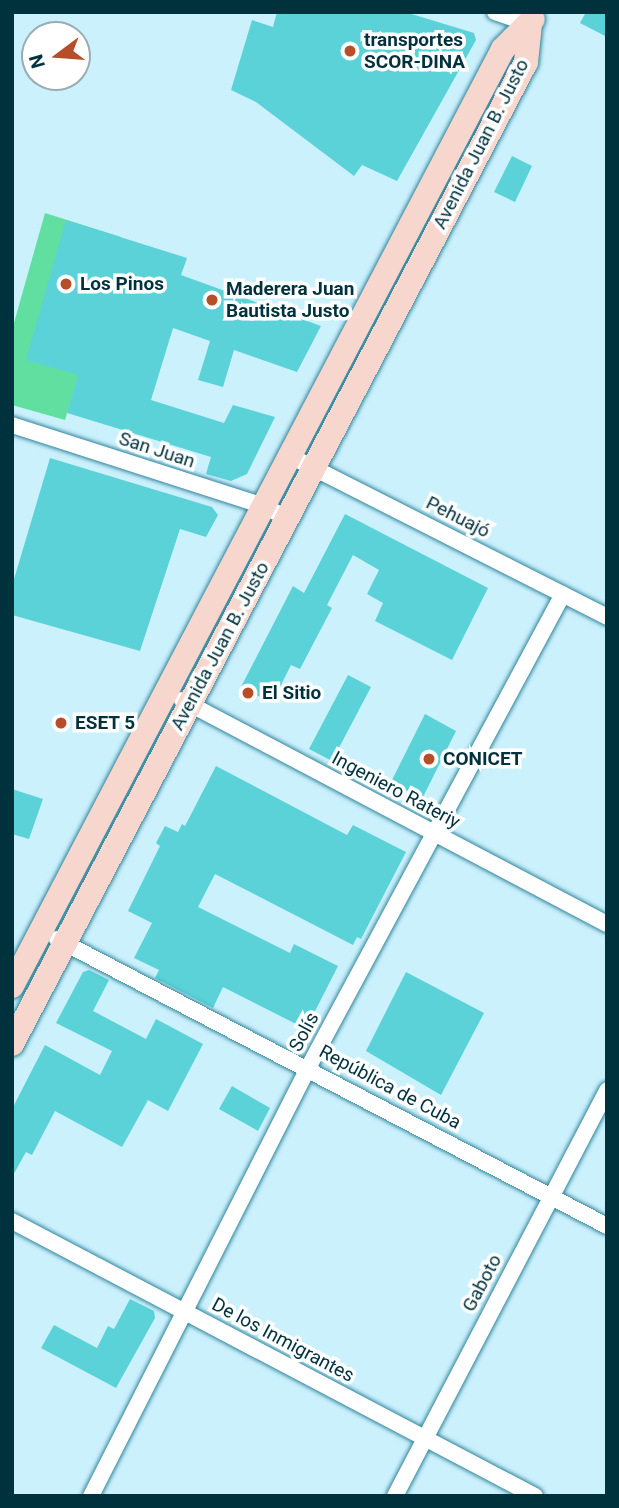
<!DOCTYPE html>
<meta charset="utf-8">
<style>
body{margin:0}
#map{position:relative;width:619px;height:1508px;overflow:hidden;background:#cbf1fd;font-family:Roboto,sans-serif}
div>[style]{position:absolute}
.green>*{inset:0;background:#60dfa1}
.building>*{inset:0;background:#5ad2d8}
.roads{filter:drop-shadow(0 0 2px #31859c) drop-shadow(0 0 2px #31859c)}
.minor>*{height:16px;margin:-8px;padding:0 8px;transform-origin:8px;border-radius:8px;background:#fff}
.primary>*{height:24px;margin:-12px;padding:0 12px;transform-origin:12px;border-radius:12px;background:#f7d7cd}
.dots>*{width:19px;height:19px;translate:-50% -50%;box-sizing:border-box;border:4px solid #fff;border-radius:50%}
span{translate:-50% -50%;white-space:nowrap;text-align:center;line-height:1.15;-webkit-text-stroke:7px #fff;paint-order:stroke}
.poi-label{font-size:19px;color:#00323e;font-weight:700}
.left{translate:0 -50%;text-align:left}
.street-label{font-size:19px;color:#00323e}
.frame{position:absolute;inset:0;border:14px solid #00323e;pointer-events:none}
.north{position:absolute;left:21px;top:21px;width:70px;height:70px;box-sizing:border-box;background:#fff;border:2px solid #99adb2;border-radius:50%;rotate:254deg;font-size:19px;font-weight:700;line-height:28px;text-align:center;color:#00323e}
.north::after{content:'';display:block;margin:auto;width:24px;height:32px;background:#b64f29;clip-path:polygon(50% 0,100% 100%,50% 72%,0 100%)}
</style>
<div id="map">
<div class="green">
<div style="clip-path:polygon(45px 213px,121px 237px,65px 420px,12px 405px,12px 330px)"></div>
</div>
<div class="building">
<div style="clip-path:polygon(277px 12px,405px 12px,474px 33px,476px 40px,397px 181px,362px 165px,354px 176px,256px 102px,231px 90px,252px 20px,273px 27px)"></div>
<div style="clip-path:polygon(586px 12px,607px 12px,607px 37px,580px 23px)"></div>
<div style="clip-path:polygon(512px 156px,532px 166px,515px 202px,494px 192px)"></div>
<div style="clip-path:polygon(66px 220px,187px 258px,181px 275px,321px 326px,297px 372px,234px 350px,223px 387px,198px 380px,210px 341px,173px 328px,151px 400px,224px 423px,233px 405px,275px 417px,247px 474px,231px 481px,206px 474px,211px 457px,67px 413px,78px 375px,26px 360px)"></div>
<div style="clip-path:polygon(50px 458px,212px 507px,218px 515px,206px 537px,180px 529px,140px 651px,12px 615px,12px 586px)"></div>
<div style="clip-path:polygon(345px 514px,488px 588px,452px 660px,375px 621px,383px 603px,367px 594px,379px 570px,353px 555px,327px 605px,332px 608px,300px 669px,291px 665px,272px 703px,241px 687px,293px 586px,304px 593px)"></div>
<div style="clip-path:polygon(348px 675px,371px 687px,332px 761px,309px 749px)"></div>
<div style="clip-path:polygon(425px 714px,456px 731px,422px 799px,391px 782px)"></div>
<div style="clip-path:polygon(216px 766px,347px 835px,353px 825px,406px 852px,361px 939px,357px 937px,353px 945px,215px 874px,198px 907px,290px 953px,294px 944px,338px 966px,306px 1029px,223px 987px,213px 1008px,155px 978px,159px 970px,134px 958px,152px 923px,128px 911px,160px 846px,156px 843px,165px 826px,178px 832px,182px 824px,185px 826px)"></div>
<div style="clip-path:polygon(12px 789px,43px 799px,29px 839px,12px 834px)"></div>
<div style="clip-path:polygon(89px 970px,109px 980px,93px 1011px,146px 1039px,156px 1019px,203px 1044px,168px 1111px,148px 1100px,122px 1147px,55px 1111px,32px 1155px,26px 1152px,12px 1177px,12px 1109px,45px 1045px,100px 1075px,112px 1051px,56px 1023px,83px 972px)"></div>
<div style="clip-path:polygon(406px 972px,484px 1013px,441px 1095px,366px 1051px)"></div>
<div style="clip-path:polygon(232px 1086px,270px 1108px,258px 1131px,219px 1109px)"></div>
<div style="clip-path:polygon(130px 1299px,154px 1311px,155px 1318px,116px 1388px,41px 1348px,54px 1325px,97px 1348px,108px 1326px,114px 1329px)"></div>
</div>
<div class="roads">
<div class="minor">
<div style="left:495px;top:12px;width:37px;rotate:19deg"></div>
<div style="left:12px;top:425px;width:265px;rotate:17.8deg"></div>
<div style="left:264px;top:506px;width:26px;rotate:28deg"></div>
<div style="left:290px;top:456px;width:356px;rotate:26.9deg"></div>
<div style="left:182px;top:700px;width:480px;rotate:27.8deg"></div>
<div style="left:57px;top:939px;width:620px;rotate:27.56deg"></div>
<div style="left:12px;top:1221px;width:591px;rotate:27.74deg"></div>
<div style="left:91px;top:1496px;width:480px;rotate:-63.1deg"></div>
<div style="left:308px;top:1068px;width:538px;rotate:-61.72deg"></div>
<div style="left:395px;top:1496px;width:458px;rotate:-62.4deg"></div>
</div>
<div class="primary">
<div style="left:12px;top:986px;width:1058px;rotate:-62.34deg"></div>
<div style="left:503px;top:49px;width:42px;rotate:-45deg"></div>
<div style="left:12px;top:1044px;width:1108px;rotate:-62.37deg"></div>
<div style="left:526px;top:62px;width:38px;rotate:-84deg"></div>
</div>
</div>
<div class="dots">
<div style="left:350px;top:51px;background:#b64f29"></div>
<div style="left:66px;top:284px;background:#b64f29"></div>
<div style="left:212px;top:300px;background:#b64f29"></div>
<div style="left:248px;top:693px;background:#b64f29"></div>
<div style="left:61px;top:723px;background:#b64f29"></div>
<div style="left:429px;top:759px;background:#b64f29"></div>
</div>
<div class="poi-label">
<span class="left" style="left:364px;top:51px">transportes<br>SCOR-DINA</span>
<span class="left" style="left:80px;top:284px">Los Pinos</span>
<span class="left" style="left:226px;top:300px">Maderera Juan<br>Bautista Justo</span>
<span class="left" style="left:262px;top:693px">El Sitio</span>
<span class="left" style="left:75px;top:723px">ESET 5</span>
<span class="left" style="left:443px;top:759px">CONICET</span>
</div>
<div class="street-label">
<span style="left:481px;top:144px;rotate:-63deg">Avenida Juan B. Justo</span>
<span style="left:157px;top:450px;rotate:18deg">San Juan</span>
<span style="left:458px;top:517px;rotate:27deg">Pehuajó</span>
<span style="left:220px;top:646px;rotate:-62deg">Avenida Juan B. Justo</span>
<span style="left:396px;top:790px;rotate:28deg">Ingeniero Rateriy</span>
<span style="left:304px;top:1032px;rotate:-62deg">Solís</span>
<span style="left:390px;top:1087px;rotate:28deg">República de Cuba</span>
<span style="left:482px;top:1283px;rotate:-62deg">Gaboto</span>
<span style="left:283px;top:1340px;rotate:28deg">De los Inmigrantes</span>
</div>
<div class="frame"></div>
<div class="north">N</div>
</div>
